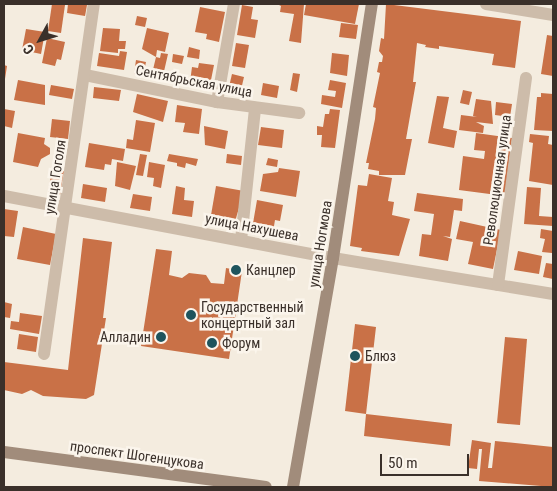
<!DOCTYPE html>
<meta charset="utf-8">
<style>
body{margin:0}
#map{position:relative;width:557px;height:491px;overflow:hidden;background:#f4ecdf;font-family:"Roboto Condensed",sans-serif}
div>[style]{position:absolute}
.building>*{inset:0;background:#c97147}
.street>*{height:12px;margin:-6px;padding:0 6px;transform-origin:6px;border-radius:6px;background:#cdbcaa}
.secondary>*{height:12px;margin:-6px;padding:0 6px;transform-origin:6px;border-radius:6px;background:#a18c7b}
.dots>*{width:14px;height:14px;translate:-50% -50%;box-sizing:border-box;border:2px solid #fbf5ec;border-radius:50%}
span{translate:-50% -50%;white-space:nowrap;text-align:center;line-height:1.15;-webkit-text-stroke:5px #fbf5ec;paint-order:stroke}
.street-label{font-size:14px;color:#3a302a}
.poi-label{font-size:14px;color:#3a302a}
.left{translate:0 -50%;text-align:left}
.right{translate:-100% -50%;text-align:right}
.frame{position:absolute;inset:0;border:5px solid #3a302a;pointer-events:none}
.north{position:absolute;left:15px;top:15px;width:50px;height:50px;-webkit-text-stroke:4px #fbf5ec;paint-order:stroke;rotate:231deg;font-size:14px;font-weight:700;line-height:20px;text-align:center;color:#3a302a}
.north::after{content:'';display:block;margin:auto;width:18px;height:22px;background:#3a302a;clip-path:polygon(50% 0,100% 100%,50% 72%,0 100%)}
.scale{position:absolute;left:380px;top:454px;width:89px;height:22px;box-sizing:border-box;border:2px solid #3a302a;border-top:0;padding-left:6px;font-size:15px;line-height:18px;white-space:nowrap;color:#3a302a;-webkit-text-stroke:4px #fbf5ec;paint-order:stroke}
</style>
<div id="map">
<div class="building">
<div style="clip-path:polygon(52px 4px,65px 5px,61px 33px,48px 31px)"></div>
<div style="clip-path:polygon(68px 4px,87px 5px,85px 16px,67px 13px)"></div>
<div style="clip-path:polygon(277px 4px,304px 4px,301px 43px,289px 41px,294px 14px,280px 12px,281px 6px)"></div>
<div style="clip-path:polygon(306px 4px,359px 4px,355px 24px,304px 15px)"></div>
<div style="clip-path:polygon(386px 4px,521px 21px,515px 68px,492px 65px,494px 54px,439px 46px,439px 49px,425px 47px,426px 45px,417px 43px,413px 82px,416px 82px,406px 139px,412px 139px,405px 175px,379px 175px,379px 171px,368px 169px,369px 163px,366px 163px,375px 119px,376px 108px,373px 107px,380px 73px,377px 72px,379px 62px,382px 62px,383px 56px,379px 51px,381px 38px,384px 39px)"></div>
<div style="clip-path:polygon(242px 5px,253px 7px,251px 19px,258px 20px,255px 38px,237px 35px)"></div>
<div style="clip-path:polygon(200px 7px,225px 12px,219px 42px,206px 39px,207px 34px,195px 32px)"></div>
<div style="clip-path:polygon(137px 16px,147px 18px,145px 27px,135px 25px)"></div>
<div style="clip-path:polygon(341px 23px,358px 25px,356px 39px,339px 37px)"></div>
<div style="clip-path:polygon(103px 28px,120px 29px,119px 41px,126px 41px,125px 49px,118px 49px,118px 53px,100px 51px)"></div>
<div style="clip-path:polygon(147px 28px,169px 33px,165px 52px,157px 50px,156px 57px,160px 58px,161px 53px,168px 54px,162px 80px,151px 78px,156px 57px,142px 49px)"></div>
<div style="clip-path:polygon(26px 29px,45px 32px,41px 54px,22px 50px)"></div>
<div style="clip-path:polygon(547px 35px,553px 36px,553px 76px,541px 74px)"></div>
<div style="clip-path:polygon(47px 38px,65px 42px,61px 60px,57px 59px,55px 66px,42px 63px)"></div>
<div style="clip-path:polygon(236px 43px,249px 45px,245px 68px,232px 66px)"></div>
<div style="clip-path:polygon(189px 47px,200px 50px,199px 59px,187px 57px)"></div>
<div style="clip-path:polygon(120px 51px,127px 52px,124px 70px,97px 66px,99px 53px,119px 56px)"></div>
<div style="clip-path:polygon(332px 53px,349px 55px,347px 76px,330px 73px)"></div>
<div style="clip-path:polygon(173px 54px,184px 56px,182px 64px,172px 62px)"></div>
<div style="clip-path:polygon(136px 60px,146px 62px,143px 76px,134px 74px)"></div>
<div style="clip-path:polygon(199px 63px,214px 65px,210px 85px,190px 82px,192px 67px,198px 68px)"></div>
<div style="clip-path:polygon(4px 65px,7px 66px,5px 79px,4px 79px)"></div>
<div style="clip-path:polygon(293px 73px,300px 74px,297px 92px,290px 90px)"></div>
<div style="clip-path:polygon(232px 74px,244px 77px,240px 94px,228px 91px)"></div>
<div style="clip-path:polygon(18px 80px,45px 85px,45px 105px,14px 100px)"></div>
<div style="clip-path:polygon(330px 80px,346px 83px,342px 108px,321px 104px,322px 95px,335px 97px,336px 91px,328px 90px)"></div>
<div style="clip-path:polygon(263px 83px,279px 86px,277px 98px,261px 95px)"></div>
<div style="clip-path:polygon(51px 85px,74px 89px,72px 99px,49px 95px)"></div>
<div style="clip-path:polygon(94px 87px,121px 90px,119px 101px,93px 98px)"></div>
<div style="clip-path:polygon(463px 90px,472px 92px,469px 105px,460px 103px)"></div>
<div style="clip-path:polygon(541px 93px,553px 94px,553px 131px,534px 130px,537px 97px,541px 97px)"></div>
<div style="clip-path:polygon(137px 94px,168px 101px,163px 122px,133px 112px)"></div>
<div style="clip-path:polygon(437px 96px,449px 97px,443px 128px,457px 131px,454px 148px,428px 143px)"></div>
<div style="clip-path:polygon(476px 99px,491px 101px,493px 124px,476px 122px,484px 126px,483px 133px,459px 130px,461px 115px,477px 117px,473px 116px)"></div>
<div style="clip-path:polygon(496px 102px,512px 104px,510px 117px,495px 115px)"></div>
<div style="clip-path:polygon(177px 105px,202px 109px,199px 134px,183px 132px,185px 123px,175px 122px)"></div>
<div style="clip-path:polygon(4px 109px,15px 111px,12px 128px,4px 126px)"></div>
<div style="clip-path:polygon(330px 109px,340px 110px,335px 148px,321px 147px,322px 135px,317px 135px,317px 126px,323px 127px,325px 114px,329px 114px)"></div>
<div style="clip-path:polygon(52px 119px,70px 121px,68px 139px,50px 137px)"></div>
<div style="clip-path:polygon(136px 120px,155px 123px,150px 152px,126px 148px,127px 139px,133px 140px)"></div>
<div style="clip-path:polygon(204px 126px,228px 131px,225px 149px,205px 145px)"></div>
<div style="clip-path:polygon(261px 127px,284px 130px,282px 148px,258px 145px)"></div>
<div style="clip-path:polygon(18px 133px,45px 138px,44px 144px,50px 148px,50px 154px,41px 159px,38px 167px,13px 162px)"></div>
<div style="clip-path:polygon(476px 133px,512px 138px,505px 196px,459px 190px,463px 156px,484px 159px,485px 151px,474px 150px)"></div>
<div style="clip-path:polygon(530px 134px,549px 136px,548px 144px,553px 145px,553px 185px,529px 181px,533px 143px,529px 142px)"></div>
<div style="clip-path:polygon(89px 143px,125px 149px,123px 161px,112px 159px,111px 165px,105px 164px,104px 170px,85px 167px)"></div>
<div style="clip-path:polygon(140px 154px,147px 155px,143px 176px,136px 175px)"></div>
<div style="clip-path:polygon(169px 154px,198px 159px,196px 166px,186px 163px,185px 168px,177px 166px,177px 163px,167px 161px)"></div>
<div style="clip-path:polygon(227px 154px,242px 156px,241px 165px,226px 163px)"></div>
<div style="clip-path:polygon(268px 158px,278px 160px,277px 167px,266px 165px)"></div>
<div style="clip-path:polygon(117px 162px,136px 166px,130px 190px,115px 186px)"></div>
<div style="clip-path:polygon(149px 162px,165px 165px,161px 188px,153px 186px,154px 178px,147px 177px)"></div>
<div style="clip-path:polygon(279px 168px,300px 171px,296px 197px,260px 191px,263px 174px,278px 172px)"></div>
<div style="clip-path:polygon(52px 169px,64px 171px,60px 195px,48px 193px)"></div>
<div style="clip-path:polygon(369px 174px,392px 178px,388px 201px,394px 202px,392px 215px,410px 219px,399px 256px,361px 251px,362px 248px,350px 246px,358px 185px,367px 186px)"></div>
<div style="clip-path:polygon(83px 184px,107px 188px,105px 202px,81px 198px)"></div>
<div style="clip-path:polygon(176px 186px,185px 188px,184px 200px,194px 201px,192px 217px,172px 214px)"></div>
<div style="clip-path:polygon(216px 186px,244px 191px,234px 225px,210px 221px)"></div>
<div style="clip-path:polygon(527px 187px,541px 188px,539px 216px,553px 217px,553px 226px,524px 224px)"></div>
<div style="clip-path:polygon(417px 193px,463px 199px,462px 211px,454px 210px,450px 237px,443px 236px,452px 239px,448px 261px,419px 256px,422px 234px,431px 235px,434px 214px,414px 211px)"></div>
<div style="clip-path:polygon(133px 194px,152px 197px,150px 211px,130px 208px)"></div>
<div style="clip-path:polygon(257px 200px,283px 205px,280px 221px,275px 220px,273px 232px,252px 229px)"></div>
<div style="clip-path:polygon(4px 209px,18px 211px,14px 237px,4px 236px)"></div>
<div style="clip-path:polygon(460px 221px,501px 230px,493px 269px,468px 264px,473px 242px,456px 239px)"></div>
<div style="clip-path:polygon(23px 227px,56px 234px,50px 265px,17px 259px)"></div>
<div style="clip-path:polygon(541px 229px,553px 231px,552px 253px,542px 252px,545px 239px,540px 238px)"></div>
<div style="clip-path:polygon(83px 238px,112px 242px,103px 318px,106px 318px,94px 395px,86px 399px,43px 396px,31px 390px,22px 394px,4px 390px,4px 362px,68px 370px)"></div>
<div style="clip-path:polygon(156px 249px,172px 251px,169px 275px,182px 278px,189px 273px,206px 275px,211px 283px,224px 284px,226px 268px,242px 271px,229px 359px,141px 346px)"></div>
<div style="clip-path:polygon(518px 251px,542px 256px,539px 274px,514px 270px)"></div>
<div style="clip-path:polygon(546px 263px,553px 264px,553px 279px,543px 277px)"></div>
<div style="clip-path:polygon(4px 302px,12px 304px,10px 318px,4px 317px)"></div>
<div style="clip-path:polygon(20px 313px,42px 316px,39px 334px,10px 329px,11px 321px,19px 322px)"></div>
<div style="clip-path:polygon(355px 324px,376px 327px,366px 414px,452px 424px,450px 446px,364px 436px,366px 414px,345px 411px)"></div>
<div style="clip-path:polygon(19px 334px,38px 337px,36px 352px,17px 349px)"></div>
<div style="clip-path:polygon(505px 337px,527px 339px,520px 425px,497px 423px)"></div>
<div style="clip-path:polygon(472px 440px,491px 443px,488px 468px,492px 468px,495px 441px,553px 447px,553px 487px,479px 481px,482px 449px,479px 449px,477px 469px,468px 468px)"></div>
</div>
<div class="street">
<div style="left:486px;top:4px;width:68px;rotate:9.3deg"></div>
<div style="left:85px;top:75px;width:135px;rotate:11.6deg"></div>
<div style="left:217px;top:102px;width:83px;rotate:7.6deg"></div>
<div style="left:217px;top:102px;width:99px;rotate:-80.2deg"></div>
<div style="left:4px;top:196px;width:335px;rotate:10.7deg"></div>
<div style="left:333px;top:258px;width:223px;rotate:9.3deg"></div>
<div style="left:241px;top:240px;width:133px;rotate:-83.9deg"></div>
<div style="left:498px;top:285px;width:209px;rotate:-82.3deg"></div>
<div style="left:44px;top:354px;width:354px;rotate:-81.9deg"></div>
</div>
<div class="secondary">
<div style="left:4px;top:452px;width:264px;rotate:7.6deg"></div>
<div style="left:293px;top:487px;width:232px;rotate:-80.1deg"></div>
<div style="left:333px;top:258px;width:257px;rotate:-81.3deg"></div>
</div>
<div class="dots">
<div style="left:236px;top:270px;background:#1e545d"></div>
<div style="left:191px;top:315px;background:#1e545d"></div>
<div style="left:161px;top:337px;background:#1e545d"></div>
<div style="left:212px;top:343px;background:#1e545d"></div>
<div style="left:355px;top:356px;background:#1e545d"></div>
</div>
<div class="street-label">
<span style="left:194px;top:81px;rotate:11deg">Сентябрьская улица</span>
<span style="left:55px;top:177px;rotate:-81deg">улица Гоголя</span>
<span style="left:497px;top:180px;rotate:-82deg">Революционная улица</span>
<span style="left:252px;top:227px;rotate:11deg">улица Нахушева</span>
<span style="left:320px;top:244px;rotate:-81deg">улица Ногмова</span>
<span style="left:137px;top:455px;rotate:8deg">проспект Шогенцукова</span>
</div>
<div class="poi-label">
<span class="left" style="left:246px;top:270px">Канцлер</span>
<span class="left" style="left:201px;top:315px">Государственный<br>концертный зал</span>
<span class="right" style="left:151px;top:337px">Алладин</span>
<span class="left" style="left:222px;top:343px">Форум</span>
<span class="left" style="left:365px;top:356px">Блюз</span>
</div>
<div class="frame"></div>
<div class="north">С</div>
<div class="scale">50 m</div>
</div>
